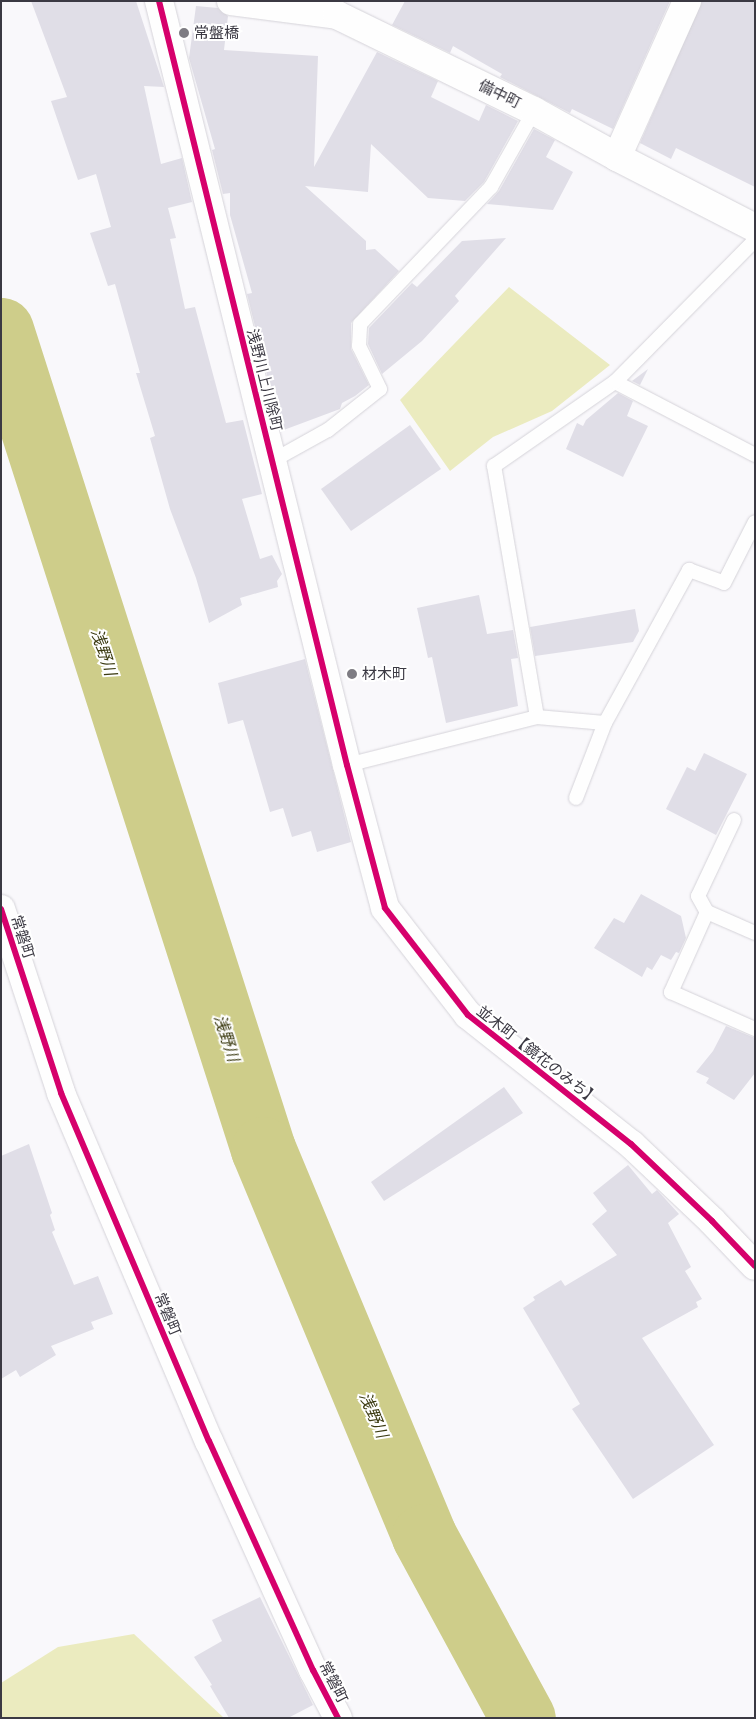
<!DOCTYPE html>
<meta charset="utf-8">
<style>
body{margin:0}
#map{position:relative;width:756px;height:1719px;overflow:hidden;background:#f9f8fb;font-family:"Open Sans","Noto Sans JP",sans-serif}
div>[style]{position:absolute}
.green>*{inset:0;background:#ebebbf}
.river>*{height:65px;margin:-32.5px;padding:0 32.5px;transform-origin:32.5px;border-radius:32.5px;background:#cecd8a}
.building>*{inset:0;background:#e0dee7}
.roads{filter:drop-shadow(0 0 1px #d5d3d9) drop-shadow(0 0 1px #d5d3d9)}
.service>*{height:14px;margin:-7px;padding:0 7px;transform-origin:7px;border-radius:7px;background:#fefefe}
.minor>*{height:28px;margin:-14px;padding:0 14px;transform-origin:14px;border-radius:14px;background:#fefefe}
.cycleway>*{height:6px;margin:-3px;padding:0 3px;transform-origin:3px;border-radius:3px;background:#d6006c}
.dots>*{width:14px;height:14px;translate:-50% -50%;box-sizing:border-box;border:2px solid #fff;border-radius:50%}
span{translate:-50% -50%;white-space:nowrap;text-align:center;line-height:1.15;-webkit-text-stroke:4px #fff;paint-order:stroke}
.poi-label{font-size:15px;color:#3b3943}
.left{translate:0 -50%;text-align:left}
.street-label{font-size:15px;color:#3b3943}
.water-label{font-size:16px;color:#3c3b12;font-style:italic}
.frame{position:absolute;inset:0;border:2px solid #3b3943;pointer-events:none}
</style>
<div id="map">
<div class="green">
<div style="clip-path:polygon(509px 287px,610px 365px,552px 411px,493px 437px,450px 471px,400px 400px)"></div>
<div style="clip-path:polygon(134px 1634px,224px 1718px,1px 1718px,1px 1683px,58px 1647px)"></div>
</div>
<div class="river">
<div style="left:1px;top:330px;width:860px;rotate:72.26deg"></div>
<div style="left:263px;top:1149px;width:419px;rotate:67.4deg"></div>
<div style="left:424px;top:1536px;width:207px;rotate:61.5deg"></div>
</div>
<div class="building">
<div style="clip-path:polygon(31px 1px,136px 1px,164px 87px,144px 86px,161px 164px,182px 158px,192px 202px,168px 208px,176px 238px,170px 239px,185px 309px,195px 307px,226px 423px,243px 420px,262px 494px,242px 499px,260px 559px,272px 555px,282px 574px,277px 581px,278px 587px,240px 598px,242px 605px,209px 623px,196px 578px,170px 509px,150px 438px,155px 436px,136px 373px,140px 373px,115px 284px,108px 286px,90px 233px,111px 227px,96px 174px,78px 180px,51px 101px,67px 97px)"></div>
<div style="clip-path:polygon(405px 1px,670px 1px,613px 129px,572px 109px,570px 113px,500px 77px,502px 74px,453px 46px,450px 53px,392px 25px)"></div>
<div style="clip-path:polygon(702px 1px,755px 1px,755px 187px,676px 148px,671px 159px,640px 143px)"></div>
<div style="clip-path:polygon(196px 6px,218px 8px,228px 16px,224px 50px,318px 56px,314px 167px,377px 52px,438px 81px,431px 97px,479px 121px,486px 105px,518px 121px,484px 182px,465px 201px,428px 198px,371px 144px,368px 192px,305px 186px,366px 241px,366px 250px,375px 249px,399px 271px,351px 323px,351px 349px,369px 385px,355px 396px,342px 403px,340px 409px,281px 431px,247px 294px,252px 293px,230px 215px,230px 193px,223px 194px,212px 150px,215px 149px,189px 58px)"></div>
<div style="clip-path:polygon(534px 129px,555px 140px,546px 157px,573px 172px,553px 210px,487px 204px,499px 191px)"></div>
<div style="clip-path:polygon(506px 238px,455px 296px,459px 301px,422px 341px,382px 374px,368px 344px,369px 328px,412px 283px,417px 287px,462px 241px)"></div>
<div style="clip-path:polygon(648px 369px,640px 385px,632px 381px)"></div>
<div style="clip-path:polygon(618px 393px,633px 401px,627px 416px,648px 426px,623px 477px,566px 449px,577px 423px,583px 426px,586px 420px)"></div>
<div style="clip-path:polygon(410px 425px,441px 469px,351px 531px,321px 489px)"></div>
<div style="clip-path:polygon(479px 595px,487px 634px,513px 630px,518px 658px,511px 659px,518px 706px,446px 723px,432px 657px,428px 658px,417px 608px)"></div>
<div style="clip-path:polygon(635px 609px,639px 631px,633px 642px,535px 656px,530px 627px)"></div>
<div style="clip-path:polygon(305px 659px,351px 842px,317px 852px,311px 831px,292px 837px,283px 808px,270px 812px,243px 720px,228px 724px,218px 683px)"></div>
<div style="clip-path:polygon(704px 753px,747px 774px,716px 835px,666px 809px,687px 767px,695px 771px)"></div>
<div style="clip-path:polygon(641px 894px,681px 916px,686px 938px,679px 953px,676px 952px,671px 960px,661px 955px,652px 970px,647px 967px,642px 977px,594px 948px,614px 918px,624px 923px)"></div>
<div style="clip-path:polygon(726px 1026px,755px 1038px,755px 1073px,734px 1100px,706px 1083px,709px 1078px,696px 1072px,713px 1051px)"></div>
<div style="clip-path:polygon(504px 1087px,523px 1113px,384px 1201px,371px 1182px)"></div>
<div style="clip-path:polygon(29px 1144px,52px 1213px,50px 1215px,55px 1230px,52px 1232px,74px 1285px,98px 1276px,113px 1314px,91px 1322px,94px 1329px,51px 1346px,56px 1355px,20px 1377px,16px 1370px,1px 1379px,1px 1156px)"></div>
<div style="clip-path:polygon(628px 1165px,652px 1194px,657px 1190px,679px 1214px,668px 1223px,691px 1267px,685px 1271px,702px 1299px,696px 1302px,698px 1307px,642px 1338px,714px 1445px,633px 1499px,572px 1409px,580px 1404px,523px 1308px,535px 1300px,533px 1297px,561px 1280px,565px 1286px,617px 1255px,592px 1224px,607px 1211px,593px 1193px)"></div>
<div style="clip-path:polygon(260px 1597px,313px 1705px,288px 1718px,229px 1718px,210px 1686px,212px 1685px,194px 1657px,222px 1641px,212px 1620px)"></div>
</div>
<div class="roads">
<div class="service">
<div style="left:615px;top:382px;width:158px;rotate:27.5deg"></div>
<div style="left:272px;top:461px;width:64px;rotate:-29deg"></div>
<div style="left:328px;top:430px;width:66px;rotate:-38.3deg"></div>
<div style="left:380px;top:389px;width:48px;rotate:-116deg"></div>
<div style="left:359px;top:346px;width:22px;rotate:-87deg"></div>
<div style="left:360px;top:324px;width:190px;rotate:-46.3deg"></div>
<div style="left:491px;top:187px;width:87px;rotate:-60.5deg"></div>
<div style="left:537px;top:717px;width:255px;rotate:-99.7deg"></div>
<div style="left:494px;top:466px;width:147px;rotate:-34.8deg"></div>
<div style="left:615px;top:382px;width:199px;rotate:-45.4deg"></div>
<div style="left:347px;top:765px;width:196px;rotate:-14.2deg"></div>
<div style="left:537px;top:717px;width:68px;rotate:5deg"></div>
<div style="left:605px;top:723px;width:175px;rotate:-61.2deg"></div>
<div style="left:689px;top:570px;width:37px;rotate:20deg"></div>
<div style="left:724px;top:583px;width:68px;rotate:-63.1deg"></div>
<div style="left:576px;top:798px;width:80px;rotate:-68.9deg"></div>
<div style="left:734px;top:820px;width:84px;rotate:115.3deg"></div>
<div style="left:698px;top:896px;width:18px;rotate:61deg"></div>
<div style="left:707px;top:912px;width:88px;rotate:114.2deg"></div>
<div style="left:671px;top:992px;width:92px;rotate:23.8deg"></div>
<div style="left:707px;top:912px;width:52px;rotate:23.6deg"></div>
</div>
<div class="minor">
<div style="left:159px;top:1px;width:787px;rotate:76.18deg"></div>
<div style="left:347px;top:765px;width:148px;rotate:75.1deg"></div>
<div style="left:385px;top:908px;width:135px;rotate:52.2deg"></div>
<div style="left:468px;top:1015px;width:208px;rotate:38.4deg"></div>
<div style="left:631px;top:1144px;width:112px;rotate:43.5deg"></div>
<div style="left:712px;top:1221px;width:62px;rotate:46.3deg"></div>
<div style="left:231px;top:1px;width:107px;rotate:7.5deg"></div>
<div style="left:337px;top:15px;width:219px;rotate:26deg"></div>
<div style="left:534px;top:111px;width:95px;rotate:29deg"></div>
<div style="left:617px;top:157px;width:155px;rotate:27.2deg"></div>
<div style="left:617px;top:157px;width:171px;rotate:-65.8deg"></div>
<div style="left:1px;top:909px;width:194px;rotate:71.9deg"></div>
<div style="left:61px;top:1093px;width:378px;rotate:67deg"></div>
<div style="left:209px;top:1441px;width:252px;rotate:65.6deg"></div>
<div style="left:313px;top:1670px;width:54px;rotate:62.5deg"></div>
</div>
</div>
<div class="cycleway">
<div style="left:159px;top:1px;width:787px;rotate:76.18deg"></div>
<div style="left:347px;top:765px;width:148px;rotate:75.1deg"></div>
<div style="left:385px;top:908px;width:135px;rotate:52.2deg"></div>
<div style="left:468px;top:1015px;width:208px;rotate:38.4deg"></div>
<div style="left:631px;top:1144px;width:112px;rotate:43.5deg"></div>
<div style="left:712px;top:1221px;width:62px;rotate:46.3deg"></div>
<div style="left:1px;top:909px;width:194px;rotate:71.9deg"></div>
<div style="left:61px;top:1093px;width:378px;rotate:67deg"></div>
<div style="left:209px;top:1441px;width:252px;rotate:65.6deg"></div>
<div style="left:313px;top:1670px;width:54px;rotate:62.5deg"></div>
</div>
<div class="dots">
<div style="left:184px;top:33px;background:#7e7c83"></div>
<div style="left:352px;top:674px;background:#7e7c83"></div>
</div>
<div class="poi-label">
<span class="left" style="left:194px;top:33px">常盤橋</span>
<span class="left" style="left:362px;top:674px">材木町</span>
</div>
<div class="street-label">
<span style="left:500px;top:94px;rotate:26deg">備中町</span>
<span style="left:265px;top:380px;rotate:76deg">浅野川上川除町</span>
<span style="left:23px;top:937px;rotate:72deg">常磐町</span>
<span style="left:538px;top:1055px;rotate:38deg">並木町【鏡花のみち】</span>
<span style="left:168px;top:1314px;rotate:67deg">常磐町</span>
<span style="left:334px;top:1682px;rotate:63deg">常磐町</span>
</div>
<div class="water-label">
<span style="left:104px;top:652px;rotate:72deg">浅野川</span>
<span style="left:227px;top:1038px;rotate:72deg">浅野川</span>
<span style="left:374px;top:1415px;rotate:67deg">浅野川</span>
</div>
<div class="frame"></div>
</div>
